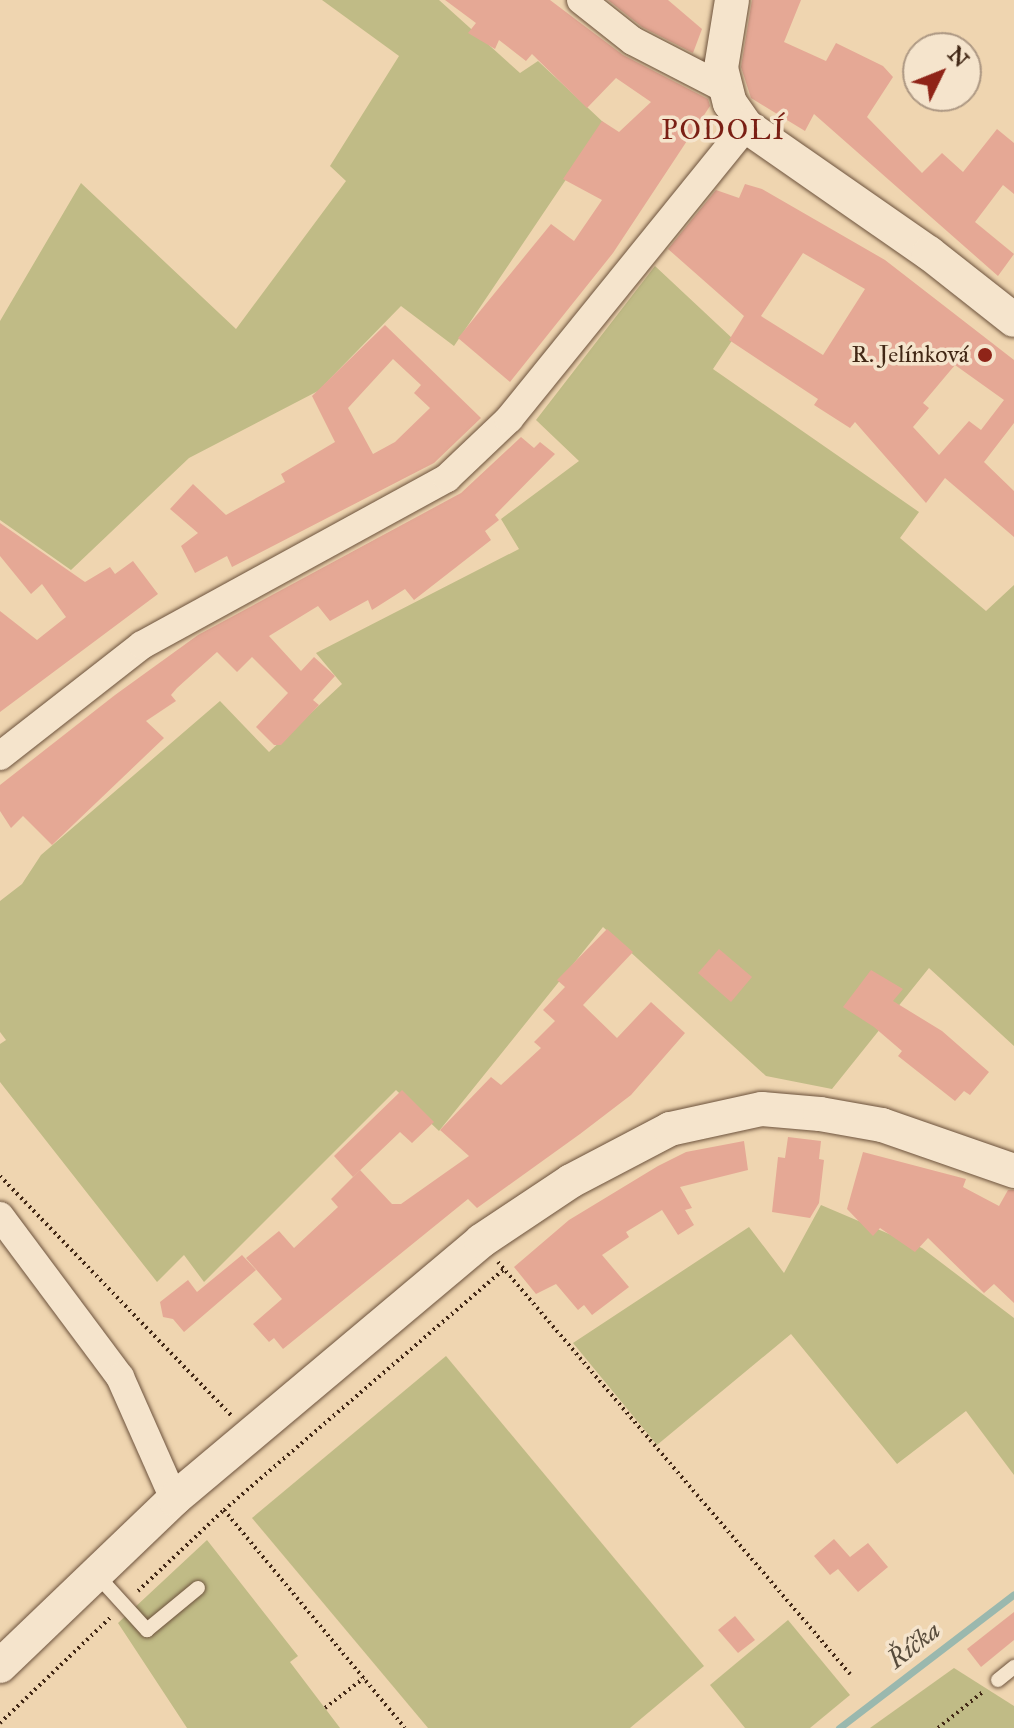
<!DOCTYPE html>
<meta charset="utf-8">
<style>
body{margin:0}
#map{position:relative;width:1014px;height:1728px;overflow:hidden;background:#efd5b0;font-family:"IM FELL Great Primer",serif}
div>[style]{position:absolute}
.green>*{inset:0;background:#c0bb86}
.stream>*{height:7px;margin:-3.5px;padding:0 3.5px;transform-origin:3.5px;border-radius:3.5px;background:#9ab8ae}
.building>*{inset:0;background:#e5a895}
.path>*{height:4px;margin-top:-2px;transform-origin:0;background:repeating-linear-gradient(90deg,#412715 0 2px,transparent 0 6px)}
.roads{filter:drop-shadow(0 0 2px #6c523c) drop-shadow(0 0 2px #6c523c)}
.service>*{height:14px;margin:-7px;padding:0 7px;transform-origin:7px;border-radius:7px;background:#f5e4cc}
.minor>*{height:28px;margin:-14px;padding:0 14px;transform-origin:14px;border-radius:14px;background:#f5e4cc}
.tertiary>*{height:34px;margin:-17px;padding:0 17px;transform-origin:17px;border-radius:17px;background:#f5e4cc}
.dots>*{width:22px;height:22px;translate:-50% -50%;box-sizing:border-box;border:4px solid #f5e4cc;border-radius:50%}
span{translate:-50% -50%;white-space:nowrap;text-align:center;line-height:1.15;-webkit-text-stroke:7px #f5e4cc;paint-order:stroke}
.poi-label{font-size:24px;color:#412715}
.right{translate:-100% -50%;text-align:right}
.water-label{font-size:26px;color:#574b3b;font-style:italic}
.quarter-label{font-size:28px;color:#7a1f14;letter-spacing:2px}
.north{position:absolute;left:902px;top:32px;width:80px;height:80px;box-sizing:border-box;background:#f5e4cc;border:2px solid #ad9883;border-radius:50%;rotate:47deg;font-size:22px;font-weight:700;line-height:32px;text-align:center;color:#412715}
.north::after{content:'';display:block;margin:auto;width:28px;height:36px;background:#8f2418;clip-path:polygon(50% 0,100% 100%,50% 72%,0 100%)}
</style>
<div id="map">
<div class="green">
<div style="clip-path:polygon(322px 0,439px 0,520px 73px,538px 61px,604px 123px,454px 346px,401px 306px,318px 391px,189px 458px,71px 570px,0 520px,0 321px,81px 183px,236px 329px,346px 181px,330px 166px,399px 56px)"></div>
<div style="clip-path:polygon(655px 266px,733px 339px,713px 369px,919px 512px,900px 538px,986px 611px,1014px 585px,1014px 1046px,929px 968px,832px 1089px,766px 1076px,603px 927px,439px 1131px,396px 1090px,204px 1282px,184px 1255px,157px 1282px,0 1082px,0 1044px,6px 1040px,0 1032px,0 901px,22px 884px,41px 855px,220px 701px,269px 752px,342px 684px,316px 653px,519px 549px,501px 519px,579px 461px,536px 420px)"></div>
<div style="clip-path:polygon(821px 1205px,922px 1248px,1014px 1318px,1014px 1475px,966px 1411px,897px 1464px,791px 1334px,657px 1445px,573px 1343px,749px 1227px,784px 1273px)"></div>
<div style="clip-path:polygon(446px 1356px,704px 1666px,630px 1728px,428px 1728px,252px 1518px)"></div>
<div style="clip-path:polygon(207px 1540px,298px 1656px,290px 1662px,340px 1728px,187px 1728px,118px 1623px)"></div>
<div style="clip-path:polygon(788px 1620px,850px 1695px,810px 1728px,745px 1728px,710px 1685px)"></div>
<div style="clip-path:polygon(954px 1668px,1014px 1706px,1014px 1728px,870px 1728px)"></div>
</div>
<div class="stream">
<div style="left:839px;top:1728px;width:220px;rotate:-37.4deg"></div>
</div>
<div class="building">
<div style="clip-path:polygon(445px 0,550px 0,623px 55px,708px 99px,710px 106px,613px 253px,510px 382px,458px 338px,551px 224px,574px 241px,602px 200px,563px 179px,602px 121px,619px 132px,651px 102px,616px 78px,587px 108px,532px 54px,526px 61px,499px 40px,495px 49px,468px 33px,476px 23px)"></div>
<div style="clip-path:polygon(608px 0,668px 0,702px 29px,693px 53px,642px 27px)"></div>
<div style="clip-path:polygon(752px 0,801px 0,784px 42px,826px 61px,836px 43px,883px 66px,893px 77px,867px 117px,922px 173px,942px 153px,963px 172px,997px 129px,1014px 143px,1014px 194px,1003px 185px,975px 222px,1014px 254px,998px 276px,814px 114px,805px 131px,751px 98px,741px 67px)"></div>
<div style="clip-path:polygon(evenodd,745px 184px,762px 189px,885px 260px,1014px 360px,1014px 423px,984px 462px,1014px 491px,1014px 537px,945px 478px,926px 503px,855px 422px,850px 428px,814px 405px,818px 399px,729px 340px,744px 316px,668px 249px,716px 190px,739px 198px,745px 184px,803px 253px,865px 289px,823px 355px,761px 316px,803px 253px,745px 184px,955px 365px,1004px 400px,981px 430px,969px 421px,939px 455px,913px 427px,929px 408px,923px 403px,955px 365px)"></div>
<div style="clip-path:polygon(evenodd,385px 325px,481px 418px,434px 463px,232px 567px,227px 556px,195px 573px,181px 546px,198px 533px,170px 509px,193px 484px,226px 515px,285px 482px,281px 474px,335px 442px,312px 396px,385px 325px,393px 359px,421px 385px,414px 393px,430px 408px,395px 442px,373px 454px,348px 408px,393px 359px)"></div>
<div style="clip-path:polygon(521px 437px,534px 448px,540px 442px,555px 454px,495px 515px,499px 520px,485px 531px,491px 540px,414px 600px,405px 589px,372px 610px,368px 600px,330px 621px,318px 606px,269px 636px,301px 671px,314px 657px,335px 676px,313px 700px,319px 705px,281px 745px,274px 745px,256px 727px,288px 693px,252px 657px,237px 672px,217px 652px,177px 688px,171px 695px,176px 701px,146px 721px,164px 738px,52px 845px,23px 816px,11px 828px,0 811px,0 785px,115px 695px,198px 635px,461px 493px)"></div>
<div style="clip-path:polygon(0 523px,85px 582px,110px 567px,115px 574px,133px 561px,158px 594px,0 712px,0 611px,37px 640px,66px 617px,42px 584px,31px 594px,0 556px)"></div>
<div style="clip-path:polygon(607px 929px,633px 952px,583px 1005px,617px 1038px,651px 1002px,685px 1033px,631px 1095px,580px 1134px,477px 1208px,468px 1199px,283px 1349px,274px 1338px,269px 1342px,253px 1324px,282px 1299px,246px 1258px,279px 1231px,294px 1248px,338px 1207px,331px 1199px,360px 1170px,392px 1204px,401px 1204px,469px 1156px,440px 1130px,491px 1077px,501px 1085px,541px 1048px,534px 1042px,555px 1021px,543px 1010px,565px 987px,557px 980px)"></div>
<div style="clip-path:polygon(719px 949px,752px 977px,731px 1002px,698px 973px)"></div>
<div style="clip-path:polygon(871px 970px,903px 989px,893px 1001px,942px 1031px,989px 1072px,970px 1095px,964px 1091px,955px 1101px,898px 1056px,902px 1051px,874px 1027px,843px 1007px)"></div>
<div style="clip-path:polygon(402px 1090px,434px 1122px,412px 1143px,400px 1132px,353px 1177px,334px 1156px)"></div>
<div style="clip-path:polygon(788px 1137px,821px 1141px,819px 1159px,824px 1160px,819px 1203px,810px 1218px,772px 1212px,778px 1157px,785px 1158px)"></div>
<div style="clip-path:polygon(744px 1141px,748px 1170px,680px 1187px,692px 1208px,685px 1210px,694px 1225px,678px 1235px,662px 1210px,626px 1232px,629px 1237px,602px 1255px,629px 1287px,592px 1315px,584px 1305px,578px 1310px,556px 1284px,536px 1294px,514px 1267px,569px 1220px,658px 1166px,686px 1152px)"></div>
<div style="clip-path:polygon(863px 1152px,966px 1179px,963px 1187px,999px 1206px,1008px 1190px,1014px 1190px,1014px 1303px,994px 1284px,984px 1293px,928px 1238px,915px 1252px,880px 1228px,873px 1236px,847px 1209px)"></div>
<div style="clip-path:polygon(242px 1255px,256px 1270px,184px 1332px,173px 1319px,163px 1317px,160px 1302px,188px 1280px,197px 1292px)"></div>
<div style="clip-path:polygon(834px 1539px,850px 1557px,868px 1543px,888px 1567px,858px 1592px,838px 1569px,830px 1575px,814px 1556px)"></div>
<div style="clip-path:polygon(1014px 1612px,1014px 1640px,981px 1667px,967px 1649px)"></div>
<div style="clip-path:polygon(735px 1616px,755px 1640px,738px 1653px,718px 1630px)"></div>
</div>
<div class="path">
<div style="left:0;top:1176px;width:334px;rotate:46deg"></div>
<div style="left:498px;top:1262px;width:542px;rotate:49.49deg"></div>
<div style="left:224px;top:1510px;width:283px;rotate:50.3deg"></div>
<div style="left:138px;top:1591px;width:118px;rotate:-43.3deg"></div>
<div style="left:224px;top:1510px;width:369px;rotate:-40.7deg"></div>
<div style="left:325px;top:1708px;width:49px;rotate:-37.6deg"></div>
<div style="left:0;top:1723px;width:153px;rotate:-43.7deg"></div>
<div style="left:938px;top:1728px;width:59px;rotate:-38.8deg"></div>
</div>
<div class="roads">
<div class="service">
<div style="left:96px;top:1574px;width:76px;rotate:47.7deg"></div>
<div style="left:147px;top:1630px;width:66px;rotate:-39.5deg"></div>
<div style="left:998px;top:1680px;width:21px;rotate:-39deg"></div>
</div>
<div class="minor">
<div style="left:581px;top:0;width:66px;rotate:38.3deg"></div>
<div style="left:633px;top:41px;width:102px;rotate:27.3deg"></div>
<div style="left:0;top:756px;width:180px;rotate:-38deg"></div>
<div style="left:142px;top:645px;width:348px;rotate:-28.7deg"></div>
<div style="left:447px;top:478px;width:86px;rotate:-43.6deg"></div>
<div style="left:509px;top:419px;width:377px;rotate:-51deg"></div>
<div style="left:0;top:1216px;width:201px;rotate:53.3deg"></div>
<div style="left:120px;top:1377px;width:133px;rotate:66.1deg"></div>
</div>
<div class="tertiary">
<div style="left:732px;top:0;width:69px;rotate:99.2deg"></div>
<div style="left:721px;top:68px;width:36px;rotate:76deg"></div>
<div style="left:730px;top:103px;width:28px;rotate:55deg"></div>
<div style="left:746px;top:126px;width:223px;rotate:34.8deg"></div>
<div style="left:929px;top:253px;width:108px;rotate:38.2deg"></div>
<div style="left:0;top:1666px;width:241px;rotate:-43.8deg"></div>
<div style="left:174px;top:1499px;width:401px;rotate:-40deg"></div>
<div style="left:481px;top:1241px;width:108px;rotate:-33.7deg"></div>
<div style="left:571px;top:1181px;width:112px;rotate:-27.7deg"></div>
<div style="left:670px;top:1129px;width:94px;rotate:-12.3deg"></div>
<div style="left:762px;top:1109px;width:58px;rotate:4.9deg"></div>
<div style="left:820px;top:1114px;width:63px;rotate:10.1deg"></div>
<div style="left:882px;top:1125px;width:140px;rotate:19.2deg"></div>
</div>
</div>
<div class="dots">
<div style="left:985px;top:355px;background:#8f2418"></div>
</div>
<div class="poi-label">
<span class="right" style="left:969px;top:355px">R. Jelínková</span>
</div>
<div class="water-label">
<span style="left:914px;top:1645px;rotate:-38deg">Říčka</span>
</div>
<div class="quarter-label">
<span style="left:724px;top:130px">PODOLÍ</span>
</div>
<div class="north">N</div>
</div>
